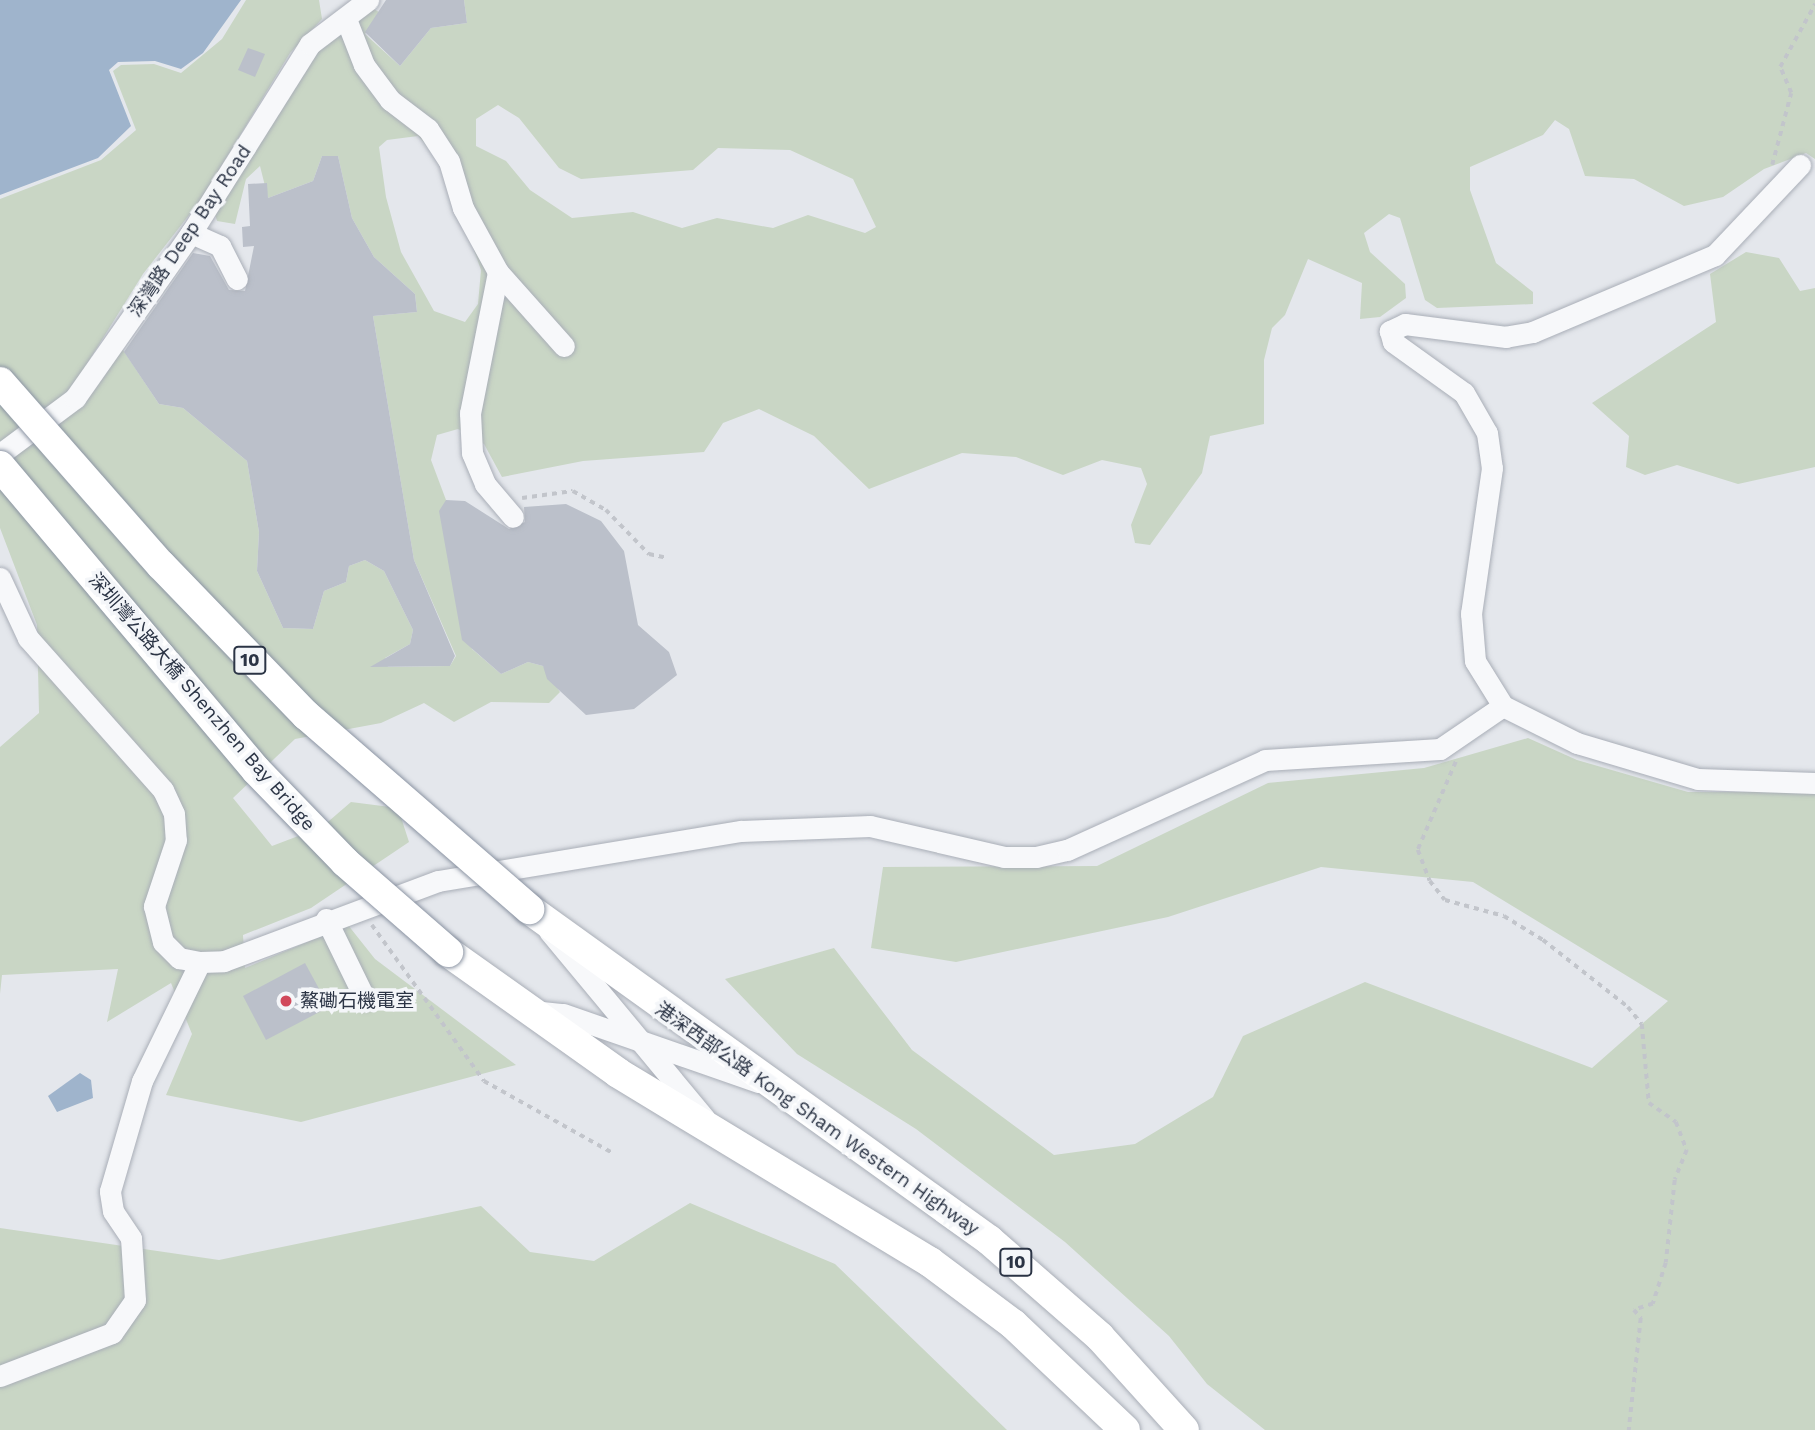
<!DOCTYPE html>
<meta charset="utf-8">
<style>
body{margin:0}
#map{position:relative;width:1815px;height:1430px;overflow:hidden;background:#e4e7ec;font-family:"Work Sans","Noto Sans SC",sans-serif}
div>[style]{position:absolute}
.green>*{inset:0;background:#c9d6c5}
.water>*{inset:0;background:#9fb4cc}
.building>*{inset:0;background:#bbc0ca}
.path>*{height:3.5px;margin-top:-1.75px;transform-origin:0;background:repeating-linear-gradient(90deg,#c2c5cb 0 5px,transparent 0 10px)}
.roads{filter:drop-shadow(0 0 2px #a9aeb7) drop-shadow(0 0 2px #a9aeb7)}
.minor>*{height:21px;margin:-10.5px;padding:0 10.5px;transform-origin:10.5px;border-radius:10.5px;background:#f7f8fa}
.highway>*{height:30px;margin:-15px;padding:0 15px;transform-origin:15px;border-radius:15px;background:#fff}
.bridges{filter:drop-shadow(0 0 2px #8b94a3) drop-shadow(0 0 2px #8b94a3)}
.highway-bridge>*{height:30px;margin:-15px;padding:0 15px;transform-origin:15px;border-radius:15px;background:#fff}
.dots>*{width:19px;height:19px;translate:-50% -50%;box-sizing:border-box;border:4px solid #f4f6f9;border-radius:50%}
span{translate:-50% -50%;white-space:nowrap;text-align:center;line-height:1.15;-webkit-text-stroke:7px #f4f6f9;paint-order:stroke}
.shield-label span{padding:2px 5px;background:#f4f6f9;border:2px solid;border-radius:5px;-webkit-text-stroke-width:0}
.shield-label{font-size:18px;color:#2b3445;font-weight:700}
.street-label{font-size:19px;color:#2b3445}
.poi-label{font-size:19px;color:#2b3445}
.left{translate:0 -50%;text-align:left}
</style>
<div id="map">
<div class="green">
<div style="clip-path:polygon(246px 0,319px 0,322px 19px,290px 53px,200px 201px,143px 274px,70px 391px,0 447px,0 199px,101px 160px,136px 130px,113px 71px,121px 65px,154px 64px,181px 73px,222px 39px)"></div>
<div style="clip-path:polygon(evenodd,464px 0,1815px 0,1815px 159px,1806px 153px,1764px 169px,1723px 197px,1684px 206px,1634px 179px,1585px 176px,1569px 129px,1555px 120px,1543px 135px,1470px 167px,1470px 190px,1496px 263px,1533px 292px,1533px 304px,1437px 308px,1425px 300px,1400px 218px,1389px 214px,1364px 233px,1370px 252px,1405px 284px,1406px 298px,1380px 317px,1360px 319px,1362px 283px,1308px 259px,1285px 315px,1272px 328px,1264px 360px,1264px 424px,1210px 436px,1202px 473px,1150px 545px,1135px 543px,1131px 525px,1147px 484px,1141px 468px,1102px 460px,1063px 475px,1016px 457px,962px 453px,869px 489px,814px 436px,759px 409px,723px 423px,704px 452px,583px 461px,502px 477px,484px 444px,458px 429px,437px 435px,431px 460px,446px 500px,472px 649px,501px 674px,528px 662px,543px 666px,560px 692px,549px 703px,491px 702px,454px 722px,424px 703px,381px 723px,295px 739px,233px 798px,272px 846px,322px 827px,351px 802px,398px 808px,409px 842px,311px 908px,243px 935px,245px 968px,348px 925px,375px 959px,516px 1065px,301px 1122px,166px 1095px,192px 1034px,171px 983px,107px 1022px,118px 969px,2px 975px,0 994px,0 747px,39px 713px,37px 625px,0 528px,0 467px,79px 408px,121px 347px,159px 404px,183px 408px,247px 461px,259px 532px,257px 571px,283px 628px,313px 629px,324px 591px,346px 582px,349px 566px,365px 560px,384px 571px,413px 630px,410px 644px,385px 658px,388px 667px,450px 666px,456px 656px,414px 560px,373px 316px,417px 312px,415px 294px,374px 257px,352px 218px,338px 156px,322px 156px,313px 181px,268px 198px,260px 166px,246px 179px,235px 224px,217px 221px,214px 211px,315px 51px,372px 8px,379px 12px,365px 34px,400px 66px,431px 28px,467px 23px,464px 0,498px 105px,519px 118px,559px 168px,581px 179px,693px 170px,718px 148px,790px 150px,853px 179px,876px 227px,865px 233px,808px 215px,773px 228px,717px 218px,682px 228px,633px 212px,572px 218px,530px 190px,506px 161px,476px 146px,476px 119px,498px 105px,464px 0,418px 136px,443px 163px,481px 270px,478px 304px,465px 322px,434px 311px,401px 252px,386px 197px,379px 147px,387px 140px,418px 136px)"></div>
<div style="clip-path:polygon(1746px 252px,1779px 258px,1800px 291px,1815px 288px,1815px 467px,1738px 484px,1677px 465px,1645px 475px,1626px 467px,1629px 436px,1592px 403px,1716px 322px,1710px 274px)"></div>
<div style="clip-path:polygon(1528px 738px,1577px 760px,1688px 792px,1815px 792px,1815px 1430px,1265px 1430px,1207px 1384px,1169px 1336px,1065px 1242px,916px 1129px,797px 1054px,725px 979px,834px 948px,912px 1050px,1054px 1155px,1135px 1144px,1213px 1097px,1243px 1036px,1365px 982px,1592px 1068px,1668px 1001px,1473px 882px,1321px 867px,1168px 917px,956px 962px,871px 948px,883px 867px,1097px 866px,1268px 783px,1424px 768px)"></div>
<div style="clip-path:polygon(690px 1203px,835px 1264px,1007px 1430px,0 1430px,0 1228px,219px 1260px,481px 1206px,530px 1252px,594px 1261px)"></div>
</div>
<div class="water">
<div style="clip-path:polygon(0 0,241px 0,203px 53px,181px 69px,155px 61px,118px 62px,109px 70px,131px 126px,98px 158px,0 195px)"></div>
<div style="clip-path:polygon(80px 1073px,91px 1080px,93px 1098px,57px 1112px,48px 1096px)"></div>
</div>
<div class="building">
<div style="clip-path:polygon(386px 0,464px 0,467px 23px,431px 28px,400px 66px,365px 32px)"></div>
<div style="clip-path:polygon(248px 48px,265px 54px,255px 77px,238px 70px)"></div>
<div style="clip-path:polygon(322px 156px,338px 156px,352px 218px,374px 257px,415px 294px,417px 312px,373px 316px,414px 560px,455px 656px,450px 666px,370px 667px,410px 644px,413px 630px,384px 571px,365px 560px,349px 566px,346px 582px,324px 591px,313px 629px,283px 628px,257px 571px,259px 532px,247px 461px,183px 408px,159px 404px,124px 352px,193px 253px,210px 256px,229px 290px,245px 291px,254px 246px,243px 247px,242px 227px,250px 226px,248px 184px,267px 183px,268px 198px,313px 181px)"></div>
<div style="clip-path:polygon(446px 500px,465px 501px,509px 529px,525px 522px,524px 507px,566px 504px,601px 521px,624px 551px,638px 625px,669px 652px,677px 675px,634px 709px,586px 715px,547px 679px,543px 666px,528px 662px,501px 674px,462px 640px,439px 511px)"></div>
<div style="clip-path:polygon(305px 963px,329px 1007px,266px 1040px,243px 996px)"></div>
</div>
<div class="path">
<div style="left:1772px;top:165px;width:74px;rotate:-75.2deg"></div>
<div style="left:1791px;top:93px;width:28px;rotate:-113deg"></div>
<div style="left:1780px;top:67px;width:72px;rotate:-60.9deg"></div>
<div style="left:522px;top:498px;width:51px;rotate:-7.8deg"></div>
<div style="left:573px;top:491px;width:38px;rotate:30deg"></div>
<div style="left:606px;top:510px;width:62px;rotate:45.7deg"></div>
<div style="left:649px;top:554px;width:19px;rotate:12deg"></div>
<div style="left:1456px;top:762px;width:96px;rotate:113.4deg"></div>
<div style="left:1418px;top:850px;width:33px;rotate:69deg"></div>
<div style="left:1430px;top:881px;width:24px;rotate:52deg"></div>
<div style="left:1445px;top:900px;width:61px;rotate:15.2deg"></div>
<div style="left:1504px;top:916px;width:46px;rotate:31.6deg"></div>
<div style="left:1543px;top:940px;width:108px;rotate:38.2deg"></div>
<div style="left:1628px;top:1007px;width:22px;rotate:51deg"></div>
<div style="left:1642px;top:1024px;width:79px;rotate:84.9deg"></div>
<div style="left:1649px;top:1103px;width:33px;rotate:35deg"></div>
<div style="left:1676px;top:1122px;width:30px;rotate:69deg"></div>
<div style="left:1687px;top:1150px;width:32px;rotate:112deg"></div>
<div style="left:1675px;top:1180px;width:83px;rotate:96.2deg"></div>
<div style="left:1666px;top:1263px;width:43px;rotate:107.6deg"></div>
<div style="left:1653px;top:1304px;width:20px;rotate:162deg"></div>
<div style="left:1634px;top:1310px;width:11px;rotate:49deg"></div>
<div style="left:1641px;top:1318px;width:113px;rotate:96.1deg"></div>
<div style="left:372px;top:925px;width:192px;rotate:54.3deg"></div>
<div style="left:484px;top:1081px;width:148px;rotate:29.2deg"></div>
</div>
<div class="roads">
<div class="minor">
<div style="left:346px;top:19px;width:49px;rotate:68.6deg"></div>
<div style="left:364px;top:65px;width:44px;rotate:53.4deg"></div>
<div style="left:390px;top:100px;width:48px;rotate:37.3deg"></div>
<div style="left:428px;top:129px;width:38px;rotate:57deg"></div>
<div style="left:449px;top:161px;width:49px;rotate:73.4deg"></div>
<div style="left:463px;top:208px;width:73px;rotate:61.3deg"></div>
<div style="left:498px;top:272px;width:99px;rotate:48.3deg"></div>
<div style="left:1800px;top:165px;width:124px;rotate:133.4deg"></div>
<div style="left:1715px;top:255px;width:198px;rotate:157.1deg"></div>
<div style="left:1533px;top:332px;width:27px;rotate:170deg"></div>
<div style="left:1506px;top:337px;width:102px;rotate:-172.7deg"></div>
<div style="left:1405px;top:324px;width:17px;rotate:155deg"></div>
<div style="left:1390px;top:331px;width:11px;rotate:75deg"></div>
<div style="left:1393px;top:342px;width:87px;rotate:35.7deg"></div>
<div style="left:1464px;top:393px;width:46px;rotate:60.1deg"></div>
<div style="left:1487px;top:433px;width:35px;rotate:82deg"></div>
<div style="left:1492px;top:468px;width:147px;rotate:98.2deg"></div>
<div style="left:1471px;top:613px;width:48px;rotate:85.2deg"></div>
<div style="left:1475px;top:661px;width:53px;rotate:58.1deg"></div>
<div style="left:1503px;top:706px;width:83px;rotate:26.6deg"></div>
<div style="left:1577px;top:743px;width:126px;rotate:16.6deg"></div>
<div style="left:1698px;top:779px;width:117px;rotate:2deg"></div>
<div style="left:191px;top:233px;width:32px;rotate:24deg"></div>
<div style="left:220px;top:246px;width:37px;rotate:63deg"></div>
<div style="left:498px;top:272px;width:144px;rotate:101.2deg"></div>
<div style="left:470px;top:413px;width:40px;rotate:87.1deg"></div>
<div style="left:472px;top:453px;width:34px;rotate:67deg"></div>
<div style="left:485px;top:484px;width:43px;rotate:49.7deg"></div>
<div style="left:0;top:454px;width:94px;rotate:-36.7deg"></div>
<div style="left:75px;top:398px;width:202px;rotate:-54.9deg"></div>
<div style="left:191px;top:233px;width:223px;rotate:-57.8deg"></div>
<div style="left:310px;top:44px;width:73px;rotate:-37.2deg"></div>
<div style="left:0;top:578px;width:66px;rotate:65deg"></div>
<div style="left:28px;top:638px;width:203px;rotate:48.4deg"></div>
<div style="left:163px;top:790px;width:26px;rotate:65deg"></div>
<div style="left:174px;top:814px;width:26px;rotate:86deg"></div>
<div style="left:176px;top:840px;width:70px;rotate:108.4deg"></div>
<div style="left:154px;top:906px;width:37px;rotate:76deg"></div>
<div style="left:163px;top:942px;width:23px;rotate:45deg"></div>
<div style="left:179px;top:958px;width:21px;rotate:11deg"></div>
<div style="left:200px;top:962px;width:24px;rotate:-2deg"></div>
<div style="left:224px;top:961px;width:228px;rotate:-20.5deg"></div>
<div style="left:438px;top:881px;width:307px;rotate:-9.4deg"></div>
<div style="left:741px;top:831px;width:129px;rotate:-2.2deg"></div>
<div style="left:870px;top:826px;width:138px;rotate:13deg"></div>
<div style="left:1004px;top:857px;width:32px"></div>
<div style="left:1036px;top:857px;width:32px;rotate:-13deg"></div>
<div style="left:1067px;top:850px;width:217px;rotate:-24.4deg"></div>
<div style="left:1265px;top:760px;width:175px;rotate:-3.6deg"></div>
<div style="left:1440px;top:749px;width:76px;rotate:-34.3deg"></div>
<div style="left:326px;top:919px;width:89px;rotate:64deg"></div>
<div style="left:549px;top:931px;width:244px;rotate:50.3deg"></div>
<div style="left:532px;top:1011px;width:31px;rotate:6deg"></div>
<div style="left:563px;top:1014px;width:207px;rotate:19.2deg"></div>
<div style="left:0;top:1376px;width:120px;rotate:-21deg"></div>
<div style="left:112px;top:1333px;width:40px;rotate:-55.1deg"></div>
<div style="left:135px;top:1300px;width:62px;rotate:-93.7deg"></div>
<div style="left:131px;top:1238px;width:32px;rotate:-124deg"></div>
<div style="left:113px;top:1211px;width:20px;rotate:-99deg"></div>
<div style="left:110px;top:1191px;width:115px;rotate:-73.8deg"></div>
<div style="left:142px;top:1081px;width:132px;rotate:-64deg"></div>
</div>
<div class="highway">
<div style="left:529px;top:909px;width:567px;rotate:35.74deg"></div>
<div style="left:989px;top:1240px;width:147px;rotate:41.1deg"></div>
<div style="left:1100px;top:1337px;width:125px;rotate:47.9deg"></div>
<div style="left:448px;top:952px;width:209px;rotate:35.4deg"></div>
<div style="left:618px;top:1073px;width:365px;rotate:31.2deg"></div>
<div style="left:930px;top:1262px;width:104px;rotate:36.8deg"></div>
<div style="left:1013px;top:1324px;width:154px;rotate:43.4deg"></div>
</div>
</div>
<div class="bridges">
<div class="highway-bridge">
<div style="left:0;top:382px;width:244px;rotate:48.7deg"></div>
<div style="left:161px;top:565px;width:209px;rotate:46deg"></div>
<div style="left:306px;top:715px;width:296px;rotate:41deg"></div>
<div style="left:0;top:466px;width:397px;rotate:49.9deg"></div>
<div style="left:256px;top:770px;width:128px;rotate:45.9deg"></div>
<div style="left:345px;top:862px;width:137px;rotate:41.1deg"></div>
</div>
</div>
<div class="dots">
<div style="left:286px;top:1001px;background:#d1495b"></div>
</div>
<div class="shield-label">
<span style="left:250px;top:660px">10</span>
<span style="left:1016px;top:1262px">10</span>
</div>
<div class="street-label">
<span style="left:190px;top:231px;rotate:-56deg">深灣路 Deep Bay Road</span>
<span style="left:202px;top:702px;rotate:49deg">深圳灣公路大橋 Shenzhen Bay Bridge</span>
<span style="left:817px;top:1119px;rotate:35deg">港深西部公路 Kong Sham Western Highway</span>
</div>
<div class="poi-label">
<span class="left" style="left:300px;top:1001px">鰲磡石機電室</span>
</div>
</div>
